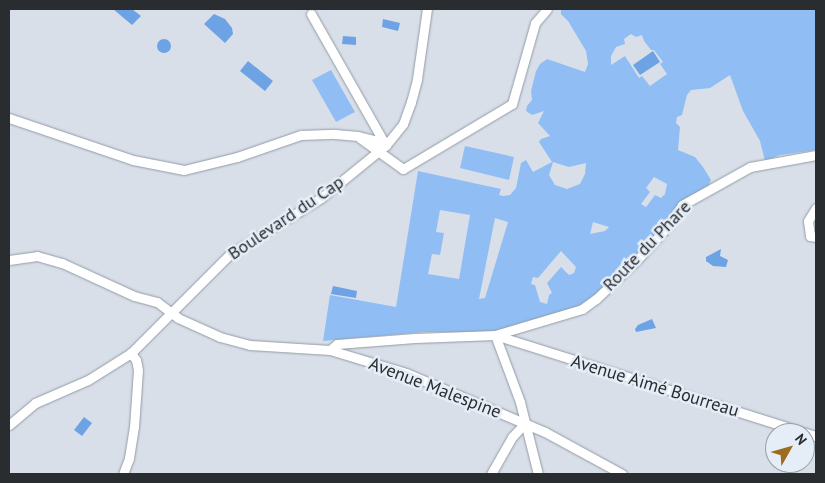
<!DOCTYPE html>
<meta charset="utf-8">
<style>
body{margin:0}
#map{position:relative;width:825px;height:483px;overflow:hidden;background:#d8dfe9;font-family:"PT Sans",sans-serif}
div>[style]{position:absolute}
.green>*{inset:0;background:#90bef4}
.water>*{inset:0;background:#6da3e4}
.round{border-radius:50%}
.roads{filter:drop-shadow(0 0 1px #949ba4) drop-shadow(0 0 1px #949ba4)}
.minor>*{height:9px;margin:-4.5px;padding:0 4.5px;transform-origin:4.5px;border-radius:4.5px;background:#fff}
span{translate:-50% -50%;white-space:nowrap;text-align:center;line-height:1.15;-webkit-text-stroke:5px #e5edf6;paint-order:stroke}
.street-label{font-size:18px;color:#2a2d30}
.frame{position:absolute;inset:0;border:10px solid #2a2d30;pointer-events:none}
.north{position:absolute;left:765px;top:423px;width:50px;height:50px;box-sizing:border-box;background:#e5edf6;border:1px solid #9aa0a7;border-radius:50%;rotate:52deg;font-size:14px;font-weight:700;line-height:20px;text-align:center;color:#2a2d30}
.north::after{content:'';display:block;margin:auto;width:18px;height:22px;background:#9d6c1f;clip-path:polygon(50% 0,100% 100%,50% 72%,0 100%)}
</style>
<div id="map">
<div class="green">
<div style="clip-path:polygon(evenodd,561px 9px,816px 9px,816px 150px,780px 155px,765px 161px,760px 141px,743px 111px,730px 75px,710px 88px,691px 90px,687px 95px,682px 115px,677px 117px,676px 123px,680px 127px,678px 150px,695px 157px,703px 167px,711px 180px,707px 189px,682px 205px,670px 225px,582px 309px,495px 335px,472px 332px,424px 332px,323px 341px,330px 295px,396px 307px,418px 171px,501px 189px,499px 195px,503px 196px,510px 195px,516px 188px,521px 163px,526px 160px,533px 172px,552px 162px,539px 142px,541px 139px,550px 136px,538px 123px,544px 111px,532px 115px,526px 111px,527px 106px,532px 100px,531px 91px,536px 71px,540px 64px,547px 59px,585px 72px,588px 64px,586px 51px,568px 21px,561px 14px,561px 9px,631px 34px,636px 37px,642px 35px,644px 41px,651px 50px,654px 50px,663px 62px,660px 64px,667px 74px,650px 86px,642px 76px,639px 78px,625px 56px,611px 65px,611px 56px,616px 47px,625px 44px,624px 39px,631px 34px,561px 9px,553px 162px,569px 167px,586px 163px,585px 174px,580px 184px,567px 189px,555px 185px,549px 175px,553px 162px,561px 9px,654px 177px,667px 184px,665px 194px,661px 198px,655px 195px,646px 207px,641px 204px,650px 192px,646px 188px,654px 177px,561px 9px,440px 210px,470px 215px,459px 279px,428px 274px,432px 254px,440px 255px,444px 233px,436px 232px,440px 210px,561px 9px,495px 218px,508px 222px,485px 298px,479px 299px,495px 218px,561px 9px,593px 222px,609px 227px,605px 231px,590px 234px,593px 222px,561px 9px,561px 251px,576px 267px,574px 273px,569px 275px,561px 267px,547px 283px,552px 293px,549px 295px,547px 304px,540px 302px,535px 285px,531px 284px,533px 277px,538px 278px,561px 251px)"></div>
<div style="clip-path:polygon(331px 70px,355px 112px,336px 122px,312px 80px)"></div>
<div style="clip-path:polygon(465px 146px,514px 157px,509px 180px,460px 168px)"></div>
</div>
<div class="water">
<div style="clip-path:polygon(113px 9px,132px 9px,141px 16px,132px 25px)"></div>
<div style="clip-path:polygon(214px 14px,225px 19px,232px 28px,233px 34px,225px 43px,204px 24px)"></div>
<div style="clip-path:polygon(383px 19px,400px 23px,398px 31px,382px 27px)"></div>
<div style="clip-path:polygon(343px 36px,356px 37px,356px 45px,342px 44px)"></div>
<div class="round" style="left:157px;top:39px;width:14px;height:14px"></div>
<div style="clip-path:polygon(653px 51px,660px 62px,640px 75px,633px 65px)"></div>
<div style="clip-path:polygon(248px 61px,273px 81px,265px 91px,240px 71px)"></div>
<div style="clip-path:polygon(721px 249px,720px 256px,728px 260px,726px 267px,713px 266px,706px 261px,706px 257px)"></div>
<div style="clip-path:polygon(333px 286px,357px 291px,356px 298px,331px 294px)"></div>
<div style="clip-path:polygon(652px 319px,656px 328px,636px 332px,635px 329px,638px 325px)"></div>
<div style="clip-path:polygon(84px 417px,92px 423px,82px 436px,74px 430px)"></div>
</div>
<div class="roads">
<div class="minor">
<div style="left:311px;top:14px;width:150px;rotate:60.4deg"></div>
<div style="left:9px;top:118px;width:131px;rotate:18.7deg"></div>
<div style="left:133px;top:160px;width:52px;rotate:11.1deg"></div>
<div style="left:184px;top:170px;width:55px;rotate:-13.8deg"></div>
<div style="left:237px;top:157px;width:68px;rotate:-19deg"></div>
<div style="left:301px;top:135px;width:34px;rotate:-2deg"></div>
<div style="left:335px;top:134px;width:23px;rotate:5deg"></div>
<div style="left:358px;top:136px;width:21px;rotate:14deg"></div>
<div style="left:378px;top:141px;width:9px;rotate:27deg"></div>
<div style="left:360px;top:138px;width:53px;rotate:35.8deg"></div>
<div style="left:403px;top:169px;width:127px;rotate:-30.8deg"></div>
<div style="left:512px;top:104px;width:84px;rotate:-74.1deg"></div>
<div style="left:535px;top:23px;width:18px;rotate:-49deg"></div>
<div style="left:816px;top:208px;width:15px;rotate:122deg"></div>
<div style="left:808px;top:221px;width:15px;rotate:82deg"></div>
<div style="left:810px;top:236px;width:6px;rotate:9deg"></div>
<div style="left:9px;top:260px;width:28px;rotate:-8deg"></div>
<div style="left:37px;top:256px;width:26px;rotate:16deg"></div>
<div style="left:62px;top:263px;width:79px;rotate:24.6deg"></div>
<div style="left:134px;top:296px;width:24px;rotate:15deg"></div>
<div style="left:157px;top:302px;width:26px;rotate:37deg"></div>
<div style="left:178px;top:318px;width:46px;rotate:24.3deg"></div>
<div style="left:220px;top:337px;width:31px;rotate:15deg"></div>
<div style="left:250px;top:345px;width:80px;rotate:3.6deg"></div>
<div style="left:330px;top:350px;width:79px;rotate:16.8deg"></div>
<div style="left:406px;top:373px;width:151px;rotate:23deg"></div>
<div style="left:545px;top:432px;width:88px;rotate:28.6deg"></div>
<div style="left:495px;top:335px;width:337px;rotate:17.5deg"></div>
<div style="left:495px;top:335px;width:72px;rotate:69.5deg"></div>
<div style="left:520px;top:402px;width:74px;rotate:76deg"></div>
<div style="left:330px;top:350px;width:9px;rotate:-41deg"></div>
<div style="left:337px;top:344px;width:78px;rotate:-4.4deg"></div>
<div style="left:415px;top:338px;width:80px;rotate:-2.1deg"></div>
<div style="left:495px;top:335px;width:91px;rotate:-16.6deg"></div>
<div style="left:582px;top:309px;width:17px;rotate:-36deg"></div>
<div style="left:596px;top:299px;width:57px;rotate:-43.6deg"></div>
<div style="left:637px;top:260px;width:49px;rotate:-47.5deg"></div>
<div style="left:670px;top:224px;width:22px;rotate:-58deg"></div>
<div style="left:682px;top:205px;width:78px;rotate:-29.2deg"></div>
<div style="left:750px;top:167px;width:67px;rotate:-10.3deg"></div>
<div style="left:9px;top:425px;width:34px;rotate:-40deg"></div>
<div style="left:35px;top:403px;width:58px;rotate:-23.5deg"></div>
<div style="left:88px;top:380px;width:51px;rotate:-32.1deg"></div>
<div style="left:131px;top:353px;width:140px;rotate:-45deg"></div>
<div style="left:230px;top:254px;width:107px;rotate:-31.6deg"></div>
<div style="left:321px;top:198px;width:84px;rotate:-39.2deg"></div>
<div style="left:386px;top:145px;width:27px;rotate:-51deg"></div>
<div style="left:403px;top:124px;width:23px;rotate:-70deg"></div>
<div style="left:411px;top:102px;width:24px;rotate:-75deg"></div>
<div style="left:417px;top:79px;width:71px;rotate:-81.9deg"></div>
<div style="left:123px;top:474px;width:17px;rotate:-69deg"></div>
<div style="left:129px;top:458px;width:31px;rotate:-81deg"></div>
<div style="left:134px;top:427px;width:57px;rotate:-86deg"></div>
<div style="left:138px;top:370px;width:10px;rotate:-101deg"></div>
<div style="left:136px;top:360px;width:9px;rotate:-126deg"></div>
<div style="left:491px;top:474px;width:43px;rotate:-60.4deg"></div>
<div style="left:512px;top:437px;width:19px;rotate:-47deg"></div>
</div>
</div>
<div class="street-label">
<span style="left:286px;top:218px;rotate:-34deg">Boulevard du Cap</span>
<span style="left:647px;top:246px;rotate:-46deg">Route du Phare</span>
<span style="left:655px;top:386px;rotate:17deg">Avenue Aimé Bourreau</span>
<span style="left:435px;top:388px;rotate:21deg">Avenue Malespine</span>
</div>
<div class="frame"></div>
<div class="north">N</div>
</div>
